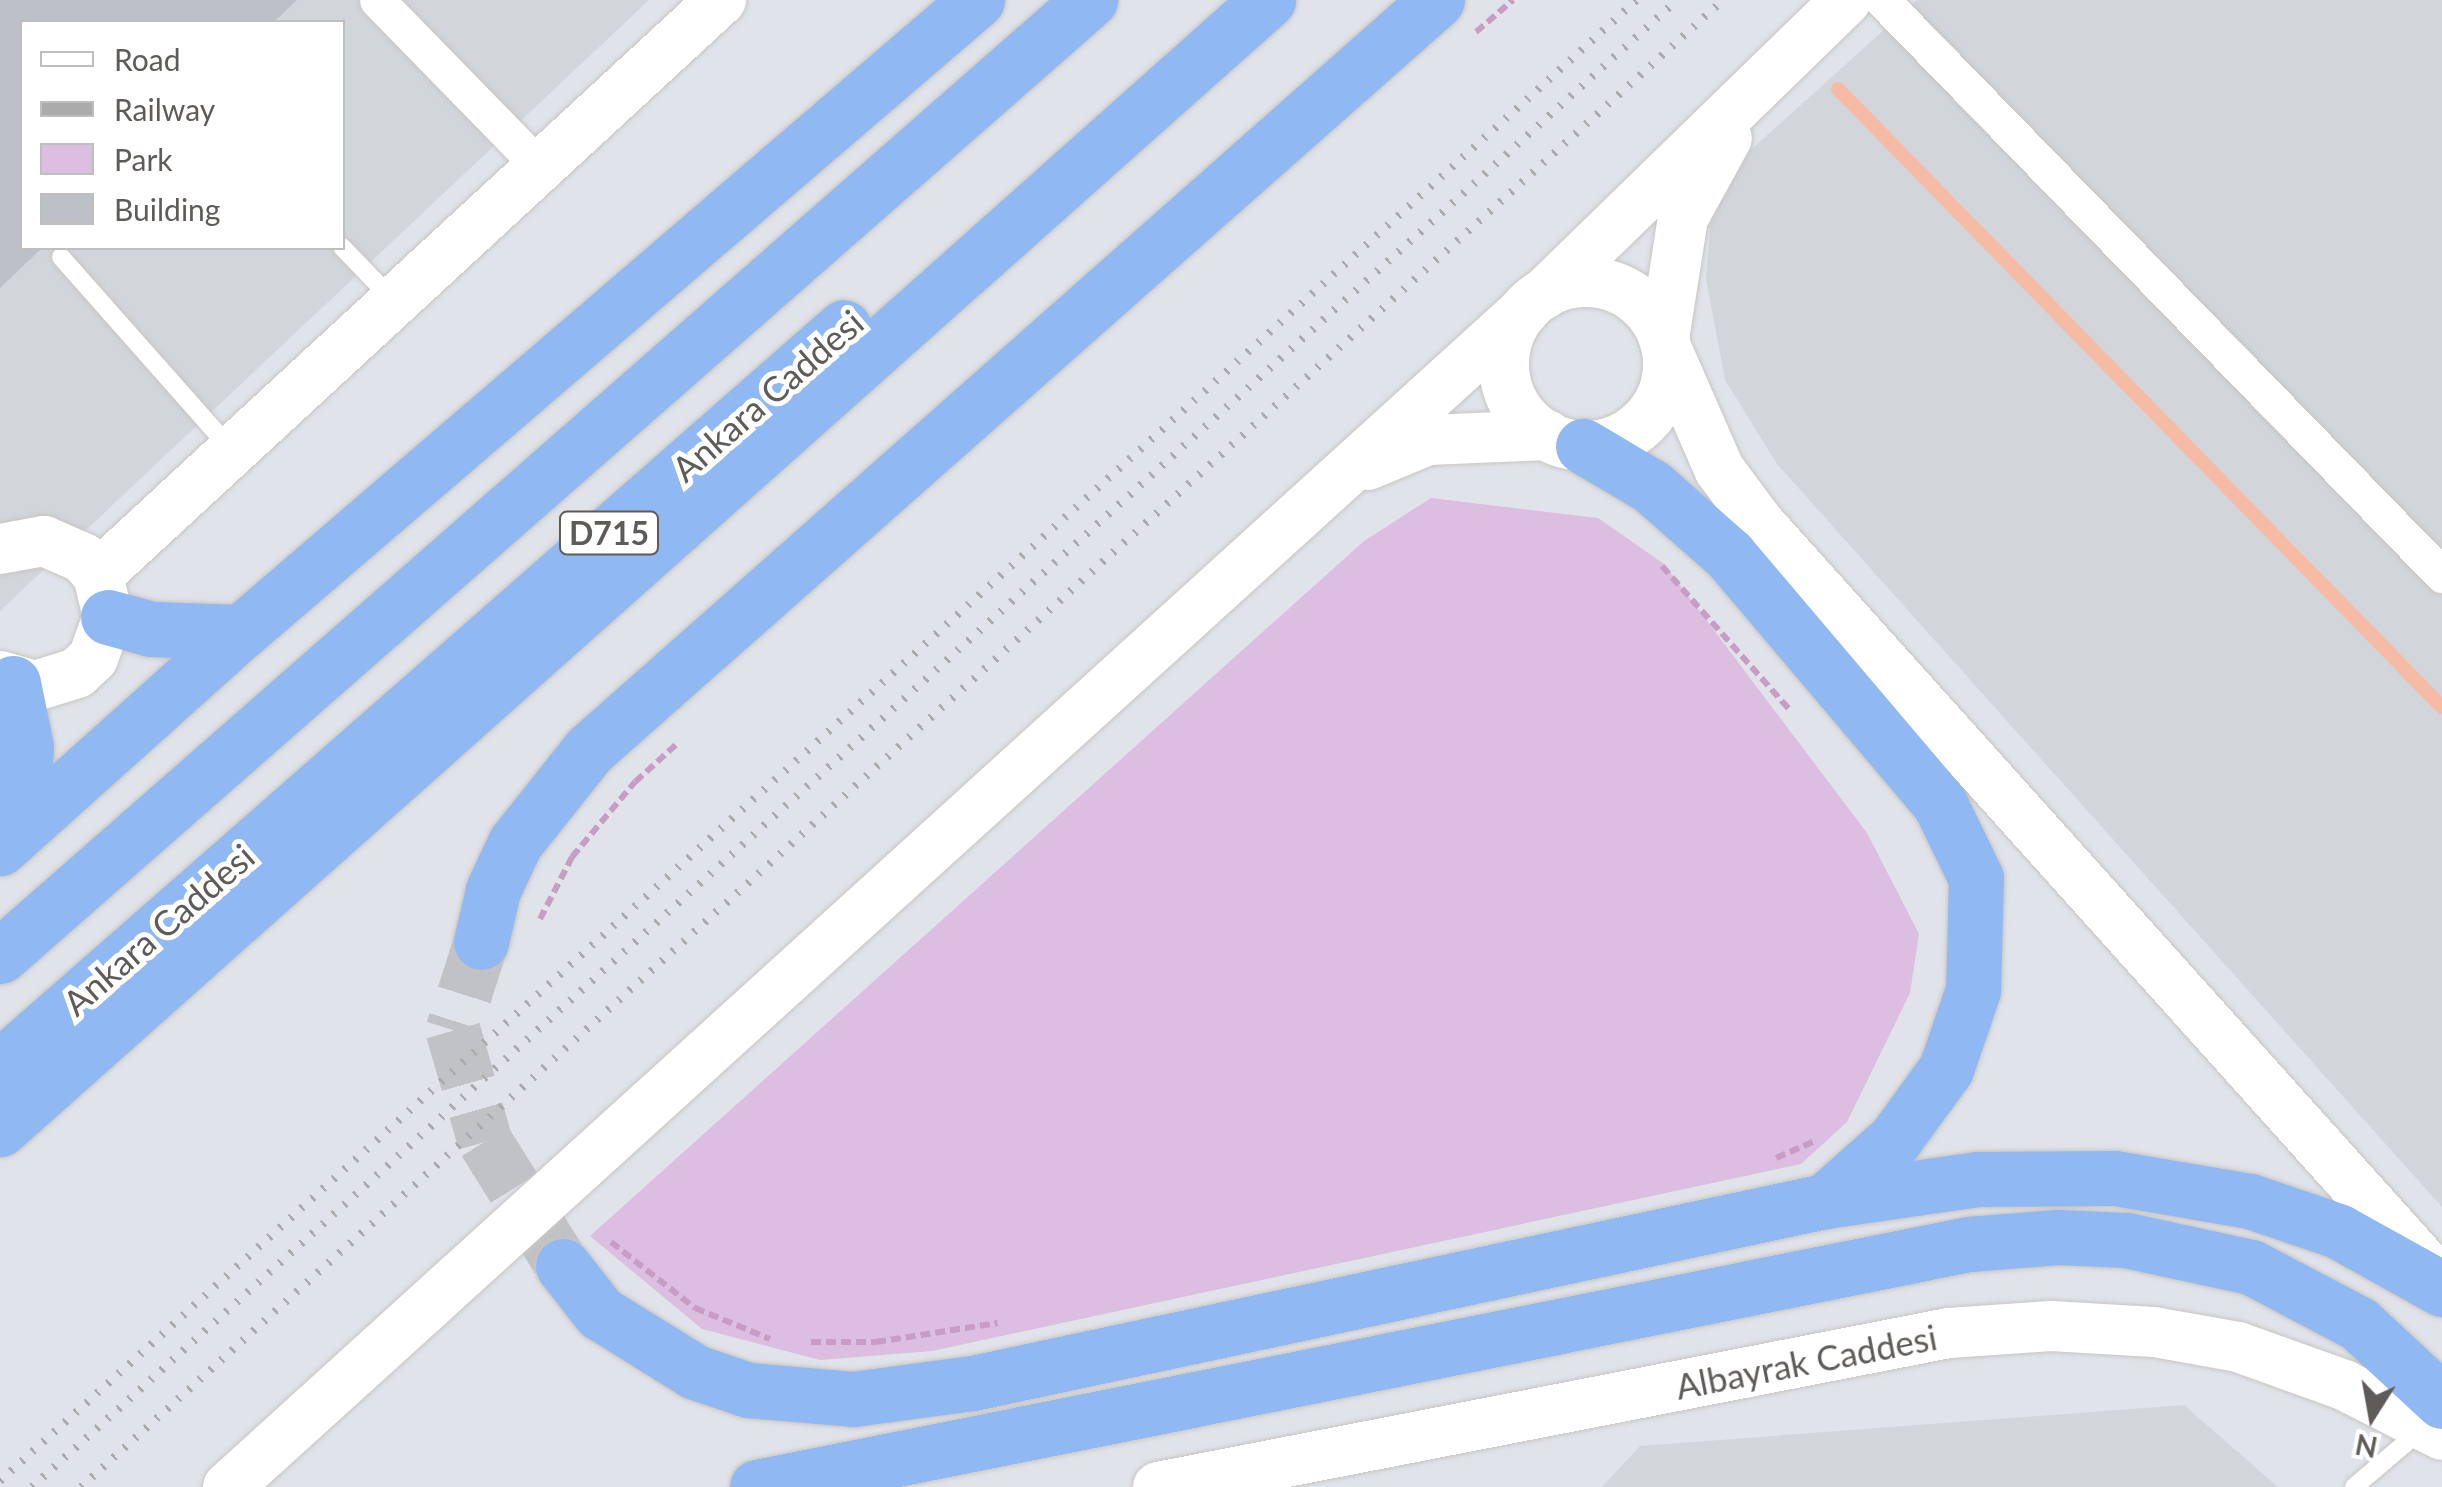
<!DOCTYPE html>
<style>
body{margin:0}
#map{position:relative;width:2442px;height:1487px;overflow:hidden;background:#e0e4ea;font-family:Lato,sans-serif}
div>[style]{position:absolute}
.industrial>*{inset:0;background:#d2d5d9}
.green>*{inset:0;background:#dbbee0}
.stream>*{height:14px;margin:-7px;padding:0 7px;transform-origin:7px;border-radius:7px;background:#f6bba4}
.building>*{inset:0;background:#bdc0c6}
.highway-tunnel>*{height:55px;margin-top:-27.5px;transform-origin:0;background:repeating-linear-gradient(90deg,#c0c2c6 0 55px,transparent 0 83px)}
.path>*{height:6px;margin-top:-3px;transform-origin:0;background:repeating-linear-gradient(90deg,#c79dc3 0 10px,transparent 0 15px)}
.roads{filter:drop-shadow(0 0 2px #c8c5c2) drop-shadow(0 0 2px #c8c5c2)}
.lane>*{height:18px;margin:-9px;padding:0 9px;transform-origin:9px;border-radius:9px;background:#fff}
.street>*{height:35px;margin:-17.5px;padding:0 17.5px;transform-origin:17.5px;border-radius:17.5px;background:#fff}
.secondary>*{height:50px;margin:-25px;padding:0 25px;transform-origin:25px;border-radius:25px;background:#fff}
.secondary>.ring{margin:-25px;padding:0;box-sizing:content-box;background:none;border:50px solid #fff;border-radius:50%}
.highway>*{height:55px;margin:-27.5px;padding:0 27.5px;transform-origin:27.5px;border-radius:27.5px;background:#90b8f2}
.rail>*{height:8px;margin-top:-4px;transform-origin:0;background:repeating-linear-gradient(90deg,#acabab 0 2.5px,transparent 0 14.5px)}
span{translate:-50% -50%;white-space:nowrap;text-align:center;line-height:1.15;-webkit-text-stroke:10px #fff;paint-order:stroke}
.shield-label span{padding:2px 8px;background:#fff;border:2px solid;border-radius:8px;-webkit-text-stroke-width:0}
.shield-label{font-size:32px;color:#5f5b59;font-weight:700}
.street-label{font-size:35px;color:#5f5b59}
.legend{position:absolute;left:20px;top:20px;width:325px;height:230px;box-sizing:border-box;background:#fff;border:2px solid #bfbdbd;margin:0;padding:12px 18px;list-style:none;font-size:30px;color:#5f5b59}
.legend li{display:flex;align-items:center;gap:20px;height:50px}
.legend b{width:50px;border:2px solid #bfbdbd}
.north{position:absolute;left:2322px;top:1367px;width:100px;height:100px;-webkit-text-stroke:8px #fff;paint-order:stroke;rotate:191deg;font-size:28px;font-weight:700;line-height:40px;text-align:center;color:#5f5b59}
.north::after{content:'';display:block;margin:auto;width:35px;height:45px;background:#5f5b59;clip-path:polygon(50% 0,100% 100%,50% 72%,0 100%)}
</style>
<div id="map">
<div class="industrial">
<div style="clip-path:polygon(evenodd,0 0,649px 0,0 611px,0 0,22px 22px,342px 22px,342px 248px,22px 248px,22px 22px)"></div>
<div style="clip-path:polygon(1917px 0,2442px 0,2442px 1207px,1777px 464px,1725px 380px,1706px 279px,1711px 219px,1733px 166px)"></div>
<div style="clip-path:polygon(2184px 1405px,2278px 1487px,1602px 1487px,1640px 1446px)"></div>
</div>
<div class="green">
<div style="clip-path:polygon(1431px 498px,1598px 518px,1664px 564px,1867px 833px,1919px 934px,1910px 993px,1847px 1122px,1801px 1164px,932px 1351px,820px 1360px,702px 1329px,590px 1236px,1364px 541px)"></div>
</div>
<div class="stream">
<div style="left:1838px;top:89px;width:864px;rotate:45.66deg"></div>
</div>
<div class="building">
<div style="clip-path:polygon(0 0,297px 0,274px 22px,22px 22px,22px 248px,42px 248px,0 288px)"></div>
</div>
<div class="highway-tunnel">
<div style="left:481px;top:942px;width:92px;rotate:107.7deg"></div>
<div style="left:453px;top:1030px;width:116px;rotate:73.9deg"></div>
<div style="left:485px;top:1141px;width:147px;rotate:58deg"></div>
</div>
<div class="path">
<div style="left:1476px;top:32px;width:49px;rotate:-40.9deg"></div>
<div style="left:1662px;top:566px;width:193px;rotate:48.4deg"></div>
<div style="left:540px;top:919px;width:70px;rotate:-62.7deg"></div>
<div style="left:572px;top:857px;width:98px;rotate:-50deg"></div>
<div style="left:635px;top:782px;width:59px;rotate:-42.3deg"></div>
<div style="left:1776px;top:1158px;width:43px;rotate:-23.6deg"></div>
<div style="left:611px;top:1242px;width:107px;rotate:38.2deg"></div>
<div style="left:695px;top:1308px;width:81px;rotate:22.5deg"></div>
<div style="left:811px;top:1342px;width:65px"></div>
<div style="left:876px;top:1342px;width:123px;rotate:-8.9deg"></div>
</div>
<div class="roads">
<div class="lane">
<div style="left:342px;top:247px;width:75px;rotate:46.1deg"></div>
<div style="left:61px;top:257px;width:254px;rotate:48.5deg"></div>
<div style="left:2354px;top:1487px;width:88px;rotate:-40.4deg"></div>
</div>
<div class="street">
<div style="left:377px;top:0;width:233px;rotate:45.7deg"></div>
<div style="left:1882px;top:0;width:803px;rotate:45.76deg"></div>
</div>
<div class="secondary">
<div class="ring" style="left:1504px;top:282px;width:114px;height:114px"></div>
<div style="left:1544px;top:294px;width:421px;rotate:-44.2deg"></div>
<div style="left:1664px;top:339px;width:122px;rotate:-81.1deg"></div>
<div style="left:1683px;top:218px;width:91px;rotate:-61.2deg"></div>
<div style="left:1668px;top:352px;width:128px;rotate:66.4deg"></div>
<div style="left:1719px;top:469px;width:69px;rotate:53.3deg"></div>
<div style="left:1760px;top:524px;width:1020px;rotate:48.06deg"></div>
<div style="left:1368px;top:465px;width:65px;rotate:-22.6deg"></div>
<div style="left:1428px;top:440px;width:119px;rotate:-2.4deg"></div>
<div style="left:0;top:549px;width:45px;rotate:-10.3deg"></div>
<div style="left:44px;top:541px;width:43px;rotate:23.6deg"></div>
<div style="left:83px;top:558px;width:23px;rotate:49deg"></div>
<div style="left:98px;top:575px;width:43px;rotate:76.6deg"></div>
<div style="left:108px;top:617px;width:44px;rotate:110.1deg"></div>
<div style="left:93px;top:658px;width:22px;rotate:137deg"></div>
<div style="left:77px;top:673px;width:44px;rotate:162.8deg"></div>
<div style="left:35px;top:686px;width:36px;rotate:-164deg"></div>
<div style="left:98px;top:575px;width:848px;rotate:-42.71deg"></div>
<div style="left:228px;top:1487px;width:1750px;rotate:-42.22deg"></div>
<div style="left:1158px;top:1487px;width:806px;rotate:-11.02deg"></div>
<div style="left:1949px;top:1333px;width:102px;rotate:-3.9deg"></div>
<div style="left:2051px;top:1326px;width:103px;rotate:3.3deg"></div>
<div style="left:2154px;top:1332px;width:85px;rotate:10.1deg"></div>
<div style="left:2238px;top:1347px;width:113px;rotate:19.7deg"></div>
<div style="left:2344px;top:1385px;width:110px;rotate:27deg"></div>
</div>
<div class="highway">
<div style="left:1583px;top:446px;width:80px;rotate:30.7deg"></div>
<div style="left:1652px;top:487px;width:103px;rotate:41.4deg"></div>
<div style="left:1729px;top:555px;width:326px;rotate:49.7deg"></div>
<div style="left:1940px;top:804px;width:82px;rotate:64.1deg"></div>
<div style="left:1976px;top:878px;width:112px;rotate:91.5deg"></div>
<div style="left:1973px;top:990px;width:83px;rotate:108.9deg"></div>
<div style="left:1946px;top:1069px;width:87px;rotate:126.1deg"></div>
<div style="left:1895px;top:1139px;width:94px;rotate:138.5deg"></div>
<div style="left:108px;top:617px;width:45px;rotate:15.6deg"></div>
<div style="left:151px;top:629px;width:90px;rotate:1.9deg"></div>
<div style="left:13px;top:683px;width:65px;rotate:78.5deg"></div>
<div style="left:26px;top:747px;width:81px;rotate:93.5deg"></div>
<div style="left:0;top:848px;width:324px;rotate:-41.9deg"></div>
<div style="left:241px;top:632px;width:970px;rotate:-40.65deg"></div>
<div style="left:481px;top:942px;width:53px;rotate:-77deg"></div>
<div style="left:493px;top:890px;width:52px;rotate:-64.9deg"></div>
<div style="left:515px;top:843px;width:119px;rotate:-51.5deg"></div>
<div style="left:589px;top:750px;width:1132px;rotate:-41.49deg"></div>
<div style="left:0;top:956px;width:1450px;rotate:-41.25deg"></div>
<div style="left:0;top:1067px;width:1122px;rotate:-41.24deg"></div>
<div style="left:0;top:1129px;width:1698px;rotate:-41.68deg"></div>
<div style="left:563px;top:1266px;width:60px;rotate:51.8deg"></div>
<div style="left:600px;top:1313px;width:112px;rotate:31.8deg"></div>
<div style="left:695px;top:1372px;width:56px;rotate:18.8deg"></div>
<div style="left:748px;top:1390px;width:105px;rotate:4.9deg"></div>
<div style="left:853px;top:1399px;width:121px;rotate:-7.6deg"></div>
<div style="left:973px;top:1383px;width:871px;rotate:-12.06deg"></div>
<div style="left:1825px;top:1201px;width:154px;rotate:-8.2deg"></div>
<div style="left:1977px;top:1179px;width:138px;rotate:-0.4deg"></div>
<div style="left:2115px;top:1178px;width:137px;rotate:9.7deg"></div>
<div style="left:2250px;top:1201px;width:93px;rotate:18.8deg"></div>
<div style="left:2338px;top:1231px;width:119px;rotate:29.1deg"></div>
<div style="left:757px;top:1487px;width:1236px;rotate:-11.34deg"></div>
<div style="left:1969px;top:1244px;width:89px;rotate:-4.5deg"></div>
<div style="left:2058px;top:1237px;width:68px;rotate:2.5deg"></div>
<div style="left:2126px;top:1240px;width:128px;rotate:12.2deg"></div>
<div style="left:2251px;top:1267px;width:122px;rotate:27.8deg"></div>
<div style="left:2359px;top:1324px;width:113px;rotate:42.9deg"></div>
</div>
</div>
<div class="rail">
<div style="left:0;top:1481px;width:2208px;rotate:-42.14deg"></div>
<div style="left:32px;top:1487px;width:2217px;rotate:-42.11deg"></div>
<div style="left:81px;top:1487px;width:2215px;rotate:-42.16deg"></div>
</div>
<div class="shield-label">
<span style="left:609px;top:533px">D715</span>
</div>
<div class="street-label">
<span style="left:767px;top:395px;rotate:-41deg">Ankara Caddesi</span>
<span style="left:158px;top:929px;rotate:-41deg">Ankara Caddesi</span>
<span style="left:1806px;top:1361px;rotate:-11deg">Albayrak Caddesi</span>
</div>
<ul class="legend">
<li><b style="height:12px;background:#fff"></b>Road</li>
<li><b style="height:12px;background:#acabab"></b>Railway</li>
<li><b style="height:28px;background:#dbbee0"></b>Park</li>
<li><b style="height:28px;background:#bdc0c6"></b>Building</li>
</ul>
<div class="north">N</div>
</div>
